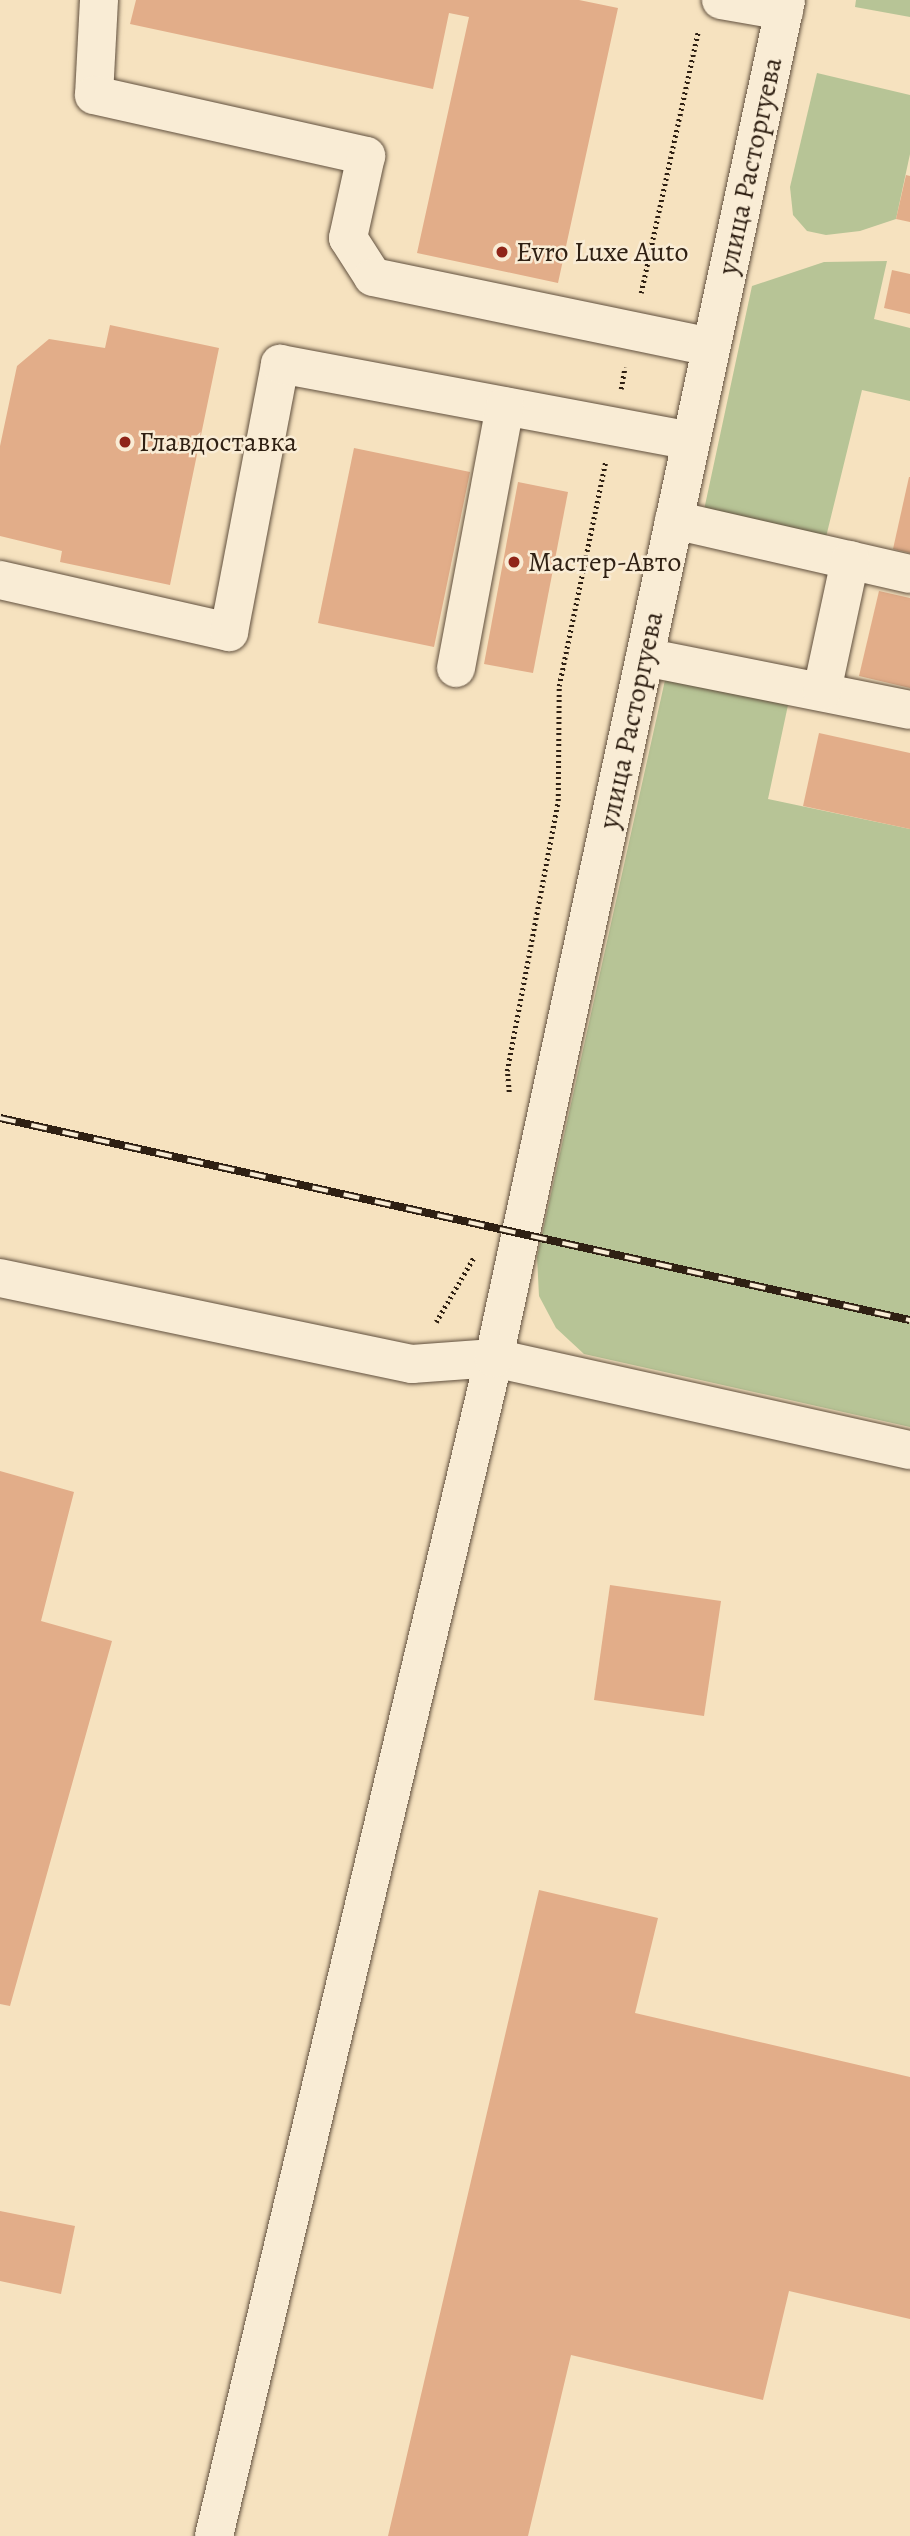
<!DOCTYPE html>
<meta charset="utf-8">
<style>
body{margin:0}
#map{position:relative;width:910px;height:2536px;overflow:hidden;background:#f6e2bf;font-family:Alegreya,serif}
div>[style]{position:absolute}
.green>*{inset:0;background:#b7c496}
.building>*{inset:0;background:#e2ad89}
.path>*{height:4.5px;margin-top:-2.25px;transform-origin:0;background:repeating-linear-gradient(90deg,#2f2013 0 2px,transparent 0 5.5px)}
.roads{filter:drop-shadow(0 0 2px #61503e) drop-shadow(0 0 2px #61503e)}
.minor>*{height:38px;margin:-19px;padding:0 19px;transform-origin:19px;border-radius:19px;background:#f9ecd5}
.rail>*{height:8px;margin-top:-4px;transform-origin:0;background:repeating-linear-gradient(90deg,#f9ecd5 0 16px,#2f2013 0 32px);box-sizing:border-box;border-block:2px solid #2f2013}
.dots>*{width:19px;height:19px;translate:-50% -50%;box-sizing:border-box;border:4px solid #f9ecd5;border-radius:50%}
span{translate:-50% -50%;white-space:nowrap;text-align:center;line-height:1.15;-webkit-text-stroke:5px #f9ecd5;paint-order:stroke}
.street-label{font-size:28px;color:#2f2013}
.poi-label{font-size:28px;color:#2f2013}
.left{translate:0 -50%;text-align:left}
</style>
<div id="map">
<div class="green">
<div style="clip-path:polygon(856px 0,910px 0,910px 17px,855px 7px)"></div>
<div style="clip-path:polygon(817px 73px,910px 95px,910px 154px,896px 219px,860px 231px,826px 235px,807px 231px,793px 215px,790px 187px)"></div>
<div style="clip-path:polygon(887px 261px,874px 319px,910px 328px,910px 401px,862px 390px,826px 537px,704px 510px,752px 286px,824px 262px)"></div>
<div style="clip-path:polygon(665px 680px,788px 705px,768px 799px,910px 829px,910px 1427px,584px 1354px,556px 1328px,539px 1296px,537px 1257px)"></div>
</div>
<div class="building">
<div style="clip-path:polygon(136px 0,579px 0,618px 8px,558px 283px,417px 253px,469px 17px,449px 13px,433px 89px,130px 24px)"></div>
<div style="clip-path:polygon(906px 175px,910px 176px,910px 222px,896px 219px)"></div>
<div style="clip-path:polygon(892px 270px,910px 274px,910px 314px,884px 308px)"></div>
<div style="clip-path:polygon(110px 325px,219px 348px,170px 585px,60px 562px,62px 551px,0 536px,0 446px,17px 366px,49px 339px,105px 348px)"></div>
<div style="clip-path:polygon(354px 448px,470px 472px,434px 647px,318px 623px)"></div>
<div style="clip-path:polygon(909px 477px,910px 477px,910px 553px,893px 549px)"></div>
<div style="clip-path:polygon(518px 482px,568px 492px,533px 673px,484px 664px)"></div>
<div style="clip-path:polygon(879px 591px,910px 598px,910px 688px,859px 676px)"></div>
<div style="clip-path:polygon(819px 733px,910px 753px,910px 829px,803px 806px)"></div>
<div style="clip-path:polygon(0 1471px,74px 1492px,41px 1621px,112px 1641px,10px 2006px,0 2004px)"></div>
<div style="clip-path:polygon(610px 1585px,721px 1601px,704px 1716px,594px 1700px)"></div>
<div style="clip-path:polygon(539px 1890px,658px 1918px,635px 2013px,910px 2077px,910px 2319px,789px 2291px,763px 2400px,571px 2355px,528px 2536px,388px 2536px)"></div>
<div style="clip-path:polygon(0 2211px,75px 2226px,61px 2294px,0 2281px)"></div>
</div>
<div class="path">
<div style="left:641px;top:293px;width:267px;rotate:-77.7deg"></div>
<div style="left:621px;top:389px;width:22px;rotate:-80deg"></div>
<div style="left:509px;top:1092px;width:21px;rotate:-95deg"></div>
<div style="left:507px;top:1071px;width:275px;rotate:-79.3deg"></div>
<div style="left:558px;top:801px;width:115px;rotate:-89.5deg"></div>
<div style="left:559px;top:686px;width:228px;rotate:-78.3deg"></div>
<div style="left:436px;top:1322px;width:75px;rotate:-59.7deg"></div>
</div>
<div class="roads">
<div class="minor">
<div style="left:99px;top:0;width:95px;rotate:93deg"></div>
<div style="left:94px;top:95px;width:279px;rotate:12.6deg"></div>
<div style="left:366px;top:156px;width:84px;rotate:102.4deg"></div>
<div style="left:348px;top:238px;width:46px;rotate:57.3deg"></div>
<div style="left:373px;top:277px;width:345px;rotate:11.7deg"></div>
<div style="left:721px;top:0;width:64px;rotate:9.9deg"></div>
<div style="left:674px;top:520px;width:242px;rotate:12.9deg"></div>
<div style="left:0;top:580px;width:235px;rotate:12.8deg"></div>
<div style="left:229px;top:632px;width:273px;rotate:-79.2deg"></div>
<div style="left:280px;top:364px;width:418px;rotate:10.6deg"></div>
<div style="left:645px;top:657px;width:270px;rotate:11.3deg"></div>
<div style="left:456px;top:668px;width:266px;rotate:-79.4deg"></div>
<div style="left:822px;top:691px;width:134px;rotate:-77.9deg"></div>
<div style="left:0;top:1278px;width:421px;rotate:11.8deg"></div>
<div style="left:412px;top:1364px;width:82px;rotate:-4.2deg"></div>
<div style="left:494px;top:1358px;width:426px;rotate:12.5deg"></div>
<div style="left:214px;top:2536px;width:1211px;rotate:-76.63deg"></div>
<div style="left:494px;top:1358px;width:1389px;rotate:-77.86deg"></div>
</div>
</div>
<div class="rail">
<div style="left:0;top:1118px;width:932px;rotate:12.52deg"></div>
</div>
<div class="dots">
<div style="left:502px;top:252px;background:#8f2418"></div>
<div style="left:125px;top:442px;background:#8f2418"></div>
<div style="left:514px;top:562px;background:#8f2418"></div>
</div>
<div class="street-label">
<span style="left:750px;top:166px;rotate:-78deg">улица Расторгуева</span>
<span style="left:631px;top:720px;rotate:-78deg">улица Расторгуева</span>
</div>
<div class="poi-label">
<span class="left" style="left:516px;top:252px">Evro Luxe Auto</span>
<span class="left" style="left:139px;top:442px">Главдоставка</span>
<span class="left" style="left:528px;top:562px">Мастер-Авто</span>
</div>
</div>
